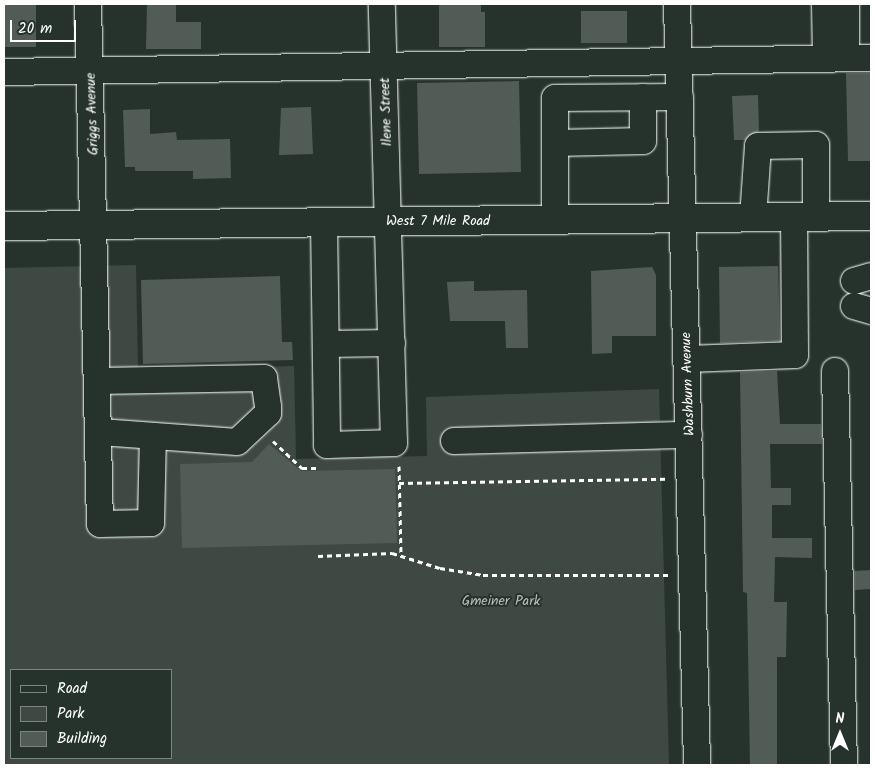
<!DOCTYPE html>
<style>
body{margin:0}
#map{position:relative;width:875px;height:769px;overflow:hidden;background:#26332d;font-family:Kalam,sans-serif}
div>[style]{position:absolute}
.green>*{inset:0;background:#3e4944}
.building>*{inset:0;background:#515c57}
.path>*{height:3px;margin-top:-1.5px;transform-origin:0;background:repeating-linear-gradient(90deg,#fff 0 5px,transparent 0 9px)}
.roads{filter:drop-shadow(0 0 1px #fff) drop-shadow(0 0 1px #fff)}
.minor>*{height:26px;margin:-13px;padding:0 13px;transform-origin:13px;border-radius:13px;background:#26332d}
.major>*{height:28px;margin:-14px;padding:0 14px;transform-origin:14px;border-radius:14px;background:#26332d}
span{translate:-50% -50%;white-space:nowrap;text-align:center;line-height:1.15;-webkit-text-stroke:4px #26332d;paint-order:stroke}
.street-label{font-size:14px;color:#fff}
.park-label{font-size:14px;color:#bbbfbe}
.frame{position:absolute;inset:0;border:5px solid #fff;pointer-events:none}
.legend{position:absolute;left:10px;top:669px;width:162px;height:90px;box-sizing:border-box;background:#26332d;border:1px solid #7d8581;margin:0;padding:6px 9px;list-style:none;font-size:15px;color:#fff}
.legend li{display:flex;align-items:center;gap:10px;height:25px}
.legend b{width:25px;border:1px solid #7d8581}
.north{position:absolute;left:815px;top:709px;width:50px;height:50px;-webkit-text-stroke:4px #26332d;paint-order:stroke;rotate:0deg;font-size:14px;font-weight:700;line-height:20px;text-align:center;color:#fff}
.north::after{content:'';display:block;margin:auto;width:18px;height:22px;background:#fff;clip-path:polygon(50% 0,100% 100%,50% 72%,0 100%)}
.scale{position:absolute;left:10px;top:20px;width:66px;height:22px;box-sizing:border-box;border:2px solid #fff;border-top:0;padding-left:6px;font-size:15px;line-height:18px;white-space:nowrap;color:#fff;-webkit-text-stroke:4px #26332d;paint-order:stroke}
</style>
<div id="map">
<div class="green">
<div style="clip-path:polygon(evenodd,136px 265px,138px 370px,294px 366px,296px 459px,427px 456px,426px 397px,659px 389px,669px 765px,4px 765px,4px 268px,136px 265px,11px 670px,171px 670px,171px 758px,11px 758px,11px 670px)"></div>
</div>
<div class="building">
<div style="clip-path:polygon(4px 4px,36px 4px,36px 47px,4px 47px)"></div>
<div style="clip-path:polygon(147px 4px,176px 4px,176px 22px,201px 22px,201px 49px,146px 49px)"></div>
<div style="clip-path:polygon(439px 4px,481px 4px,481px 12px,485px 12px,485px 47px,439px 47px)"></div>
<div style="clip-path:polygon(581px 11px,627px 11px,627px 43px,581px 43px)"></div>
<div style="clip-path:polygon(846px 73px,871px 73px,871px 161px,848px 161px)"></div>
<div style="clip-path:polygon(519px 81px,521px 172px,419px 174px,417px 83px)"></div>
<div style="clip-path:polygon(758px 95px,759px 131px,745px 140px,734px 140px,732px 96px)"></div>
<div style="clip-path:polygon(311px 107px,313px 154px,279px 155px,281px 108px)"></div>
<div style="clip-path:polygon(150px 109px,150px 134px,176px 132px,177px 140px,230px 139px,231px 178px,193px 179px,193px 171px,135px 171px,135px 167px,125px 167px,123px 110px)"></div>
<div style="clip-path:polygon(778px 266px,780px 341px,720px 343px,719px 267px)"></div>
<div style="clip-path:polygon(652px 267px,656px 275px,656px 336px,612px 336px,612px 353px,592px 354px,591px 271px)"></div>
<div style="clip-path:polygon(280px 276px,282px 342px,292px 342px,293px 360px,143px 364px,141px 280px)"></div>
<div style="clip-path:polygon(474px 281px,474px 291px,527px 290px,528px 348px,506px 348px,505px 321px,450px 321px,447px 282px)"></div>
<div style="clip-path:polygon(777px 371px,780px 424px,821px 424px,822px 444px,770px 444px,771px 488px,791px 488px,791px 505px,772px 505px,772px 538px,812px 538px,812px 558px,775px 557px,774px 602px,787px 602px,786px 657px,777px 657px,777px 765px,750px 765px,747px 593px,743px 592px,740px 372px)"></div>
<div style="clip-path:polygon(269px 444px,301px 471px,395px 469px,397px 543px,182px 548px,180px 464px,252px 462px)"></div>
<div style="clip-path:polygon(871px 570px,871px 589px,855px 590px,855px 571px)"></div>
</div>
<div class="path">
<div style="left:273px;top:441px;width:40px;rotate:43deg"></div>
<div style="left:302px;top:468px;width:16px"></div>
<div style="left:399px;top:466px;width:88px;rotate:88.7deg"></div>
<div style="left:399px;top:483px;width:267px;rotate:-0.9deg"></div>
<div style="left:318px;top:556px;width:74px;rotate:-2.3deg"></div>
<div style="left:392px;top:553px;width:50px;rotate:17.4deg"></div>
<div style="left:440px;top:568px;width:44px;rotate:9.2deg"></div>
<div style="left:483px;top:575px;width:185px"></div>
</div>
<div class="roads">
<div class="minor">
<div style="left:88px;top:4px;width:520px;rotate:88.68deg"></div>
<div style="left:100px;top:524px;width:51px;rotate:-1.1deg"></div>
<div style="left:151px;top:523px;width:87px;rotate:-88.7deg"></div>
<div style="left:677px;top:4px;width:761px;rotate:88.49deg"></div>
<div style="left:825px;top:4px;width:54px;rotate:88.9deg"></div>
<div style="left:846px;top:4px;width:54px;rotate:90deg"></div>
<div style="left:4px;top:72px;width:867px;rotate:-0.93deg"></div>
<div style="left:555px;top:143px;width:88px;rotate:-1.3deg"></div>
<div style="left:643px;top:141px;width:44px;rotate:-90deg"></div>
<div style="left:753px;top:218px;width:72px;rotate:-86deg"></div>
<div style="left:758px;top:146px;width:58px;rotate:-1deg"></div>
<div style="left:816px;top:145px;width:72px;rotate:90deg"></div>
<div style="left:555px;top:220px;width:122px;rotate:-90deg"></div>
<div style="left:555px;top:98px;width:125px;rotate:-0.5deg"></div>
<div style="left:324px;top:221px;width:224px;rotate:89.2deg"></div>
<div style="left:327px;top:445px;width:67px;rotate:-1.7deg"></div>
<div style="left:394px;top:443px;width:439px;rotate:-91.6deg"></div>
<div style="left:854px;top:281px;width:18px;rotate:-16deg"></div>
<div style="left:854px;top:306px;width:18px;rotate:16deg"></div>
<div style="left:326px;top:344px;width:66px;rotate:-0.9deg"></div>
<div style="left:687px;top:359px;width:108px;rotate:-2.1deg"></div>
<div style="left:795px;top:355px;width:138px;rotate:-90.4deg"></div>
<div style="left:835px;top:371px;width:394px;rotate:88.7deg"></div>
<div style="left:99px;top:381px;width:165px;rotate:-1deg"></div>
<div style="left:264px;top:378px;width:29px;rotate:82deg"></div>
<div style="left:268px;top:407px;width:6px;rotate:90deg"></div>
<div style="left:268px;top:413px;width:42px;rotate:136.9deg"></div>
<div style="left:237px;top:442px;width:137px;rotate:-175.8deg"></div>
<div style="left:454px;top:441px;width:235px;rotate:-1.5deg"></div>
</div>
<div class="major">
<div style="left:4px;top:226px;width:867px;rotate:-0.66deg"></div>
</div>
</div>
<div class="street-label">
<span style="left:386px;top:112px;rotate:-92deg">Ilene Street</span>
<span style="left:92px;top:114px;rotate:-92deg">Griggs Avenue</span>
<span style="left:438px;top:221px">West 7 Mile Road</span>
<span style="left:688px;top:384px;rotate:-92deg">Washburn Avenue</span>
</div>
<div class="park-label">
<span style="left:501px;top:601px">Gmeiner Park</span>
</div>
<div class="frame"></div>
<ul class="legend">
<li><b style="height:6px;background:#26332d"></b>Road</li>
<li><b style="height:14px;background:#3e4944"></b>Park</li>
<li><b style="height:14px;background:#515c57"></b>Building</li>
</ul>
<div class="north">N</div>
<div class="scale">20 m</div>
</div>
